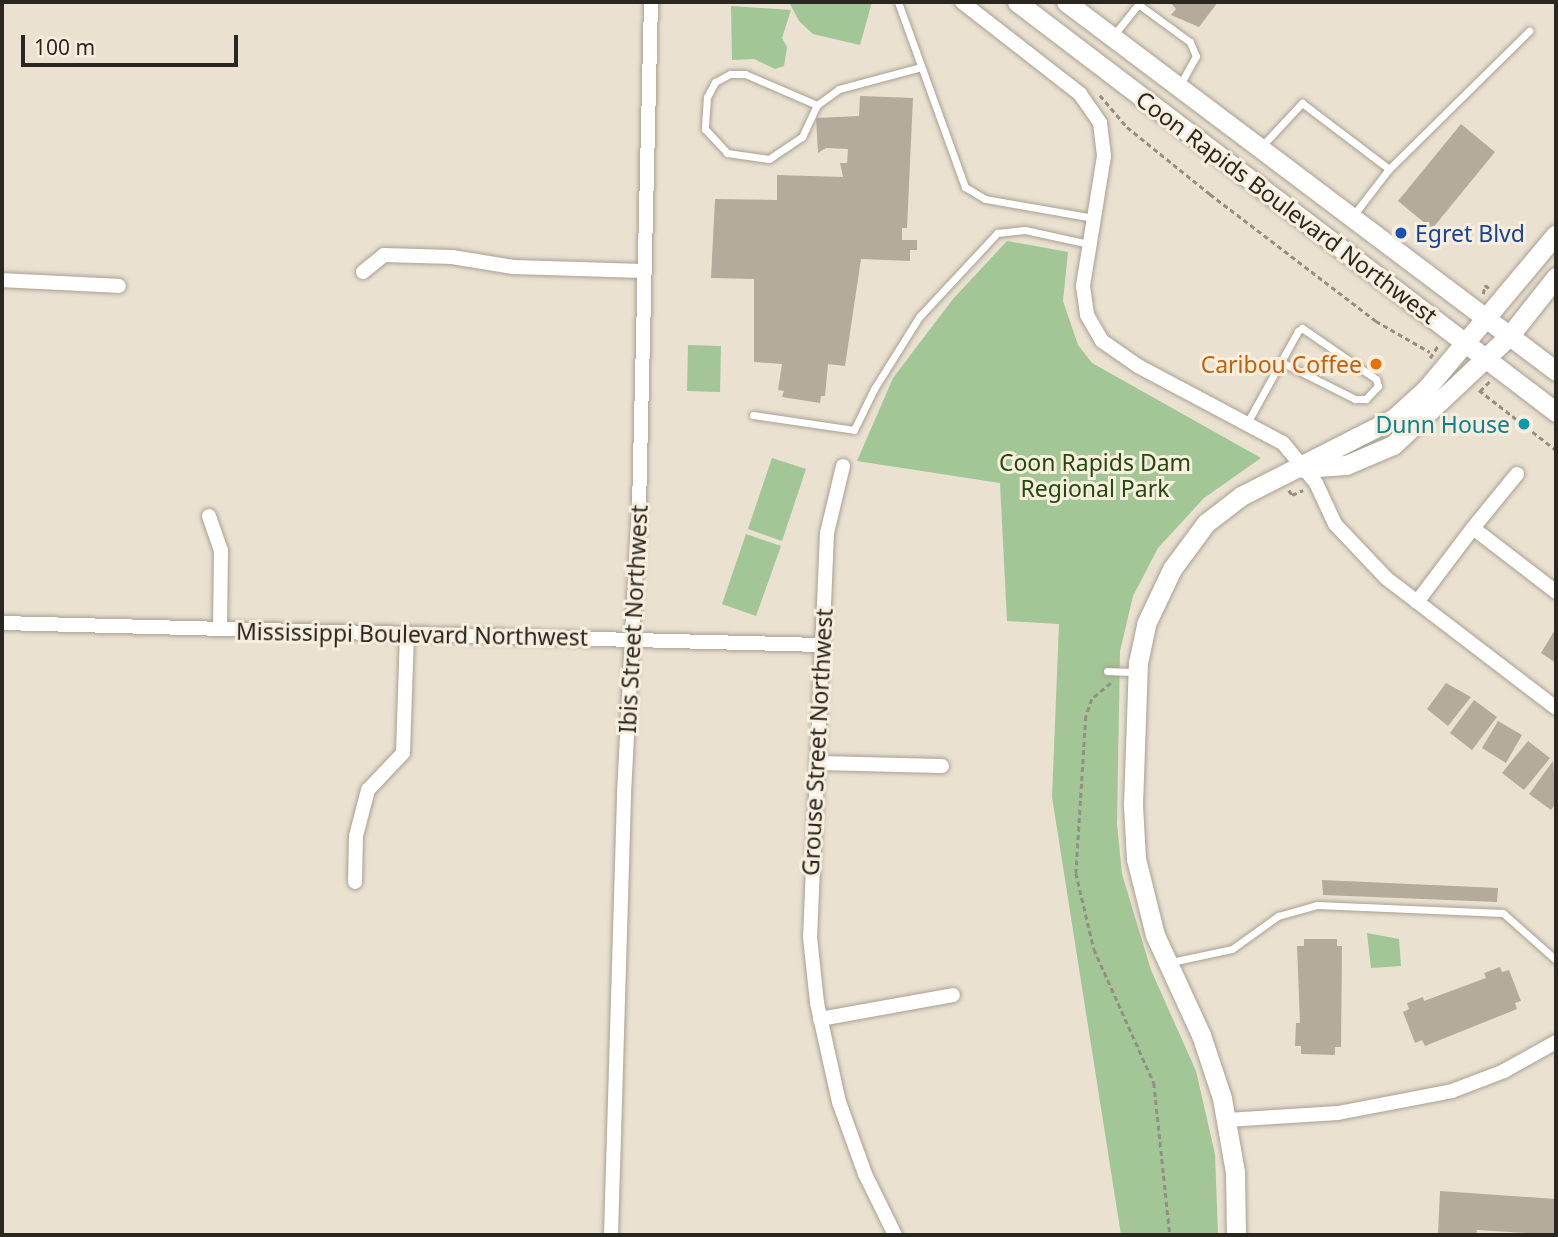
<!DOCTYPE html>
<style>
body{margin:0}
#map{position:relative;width:1558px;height:1237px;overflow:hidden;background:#eae1d1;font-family:"Noto Sans",sans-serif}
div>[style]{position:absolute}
.green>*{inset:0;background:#a2c695}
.building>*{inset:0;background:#b4ab9c}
.path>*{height:2.5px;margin-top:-1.25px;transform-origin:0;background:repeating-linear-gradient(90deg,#958f83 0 5px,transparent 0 8.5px)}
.roads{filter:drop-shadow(0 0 2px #a8a091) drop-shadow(0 0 2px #a8a091)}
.lane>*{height:7px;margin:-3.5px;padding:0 3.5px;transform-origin:3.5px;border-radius:3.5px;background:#fff}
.street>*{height:14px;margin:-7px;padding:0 7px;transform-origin:7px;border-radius:7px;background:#fff}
.secondary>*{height:19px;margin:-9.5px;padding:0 9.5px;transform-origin:9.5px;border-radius:9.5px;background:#fff}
.dots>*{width:19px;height:19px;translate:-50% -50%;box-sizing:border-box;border:4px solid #f8eede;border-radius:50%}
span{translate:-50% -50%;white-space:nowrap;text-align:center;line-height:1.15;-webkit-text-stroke:6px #f8eede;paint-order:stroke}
.street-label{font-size:23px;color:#2a2721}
.transit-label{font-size:23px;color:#164399}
.left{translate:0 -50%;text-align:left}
.food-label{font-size:23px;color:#c56008}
.right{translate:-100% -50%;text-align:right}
.culture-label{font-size:23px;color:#0d838f}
.park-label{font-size:23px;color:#214a0c}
.frame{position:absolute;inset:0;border:4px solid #2a2721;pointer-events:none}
.scale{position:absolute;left:21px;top:35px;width:217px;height:32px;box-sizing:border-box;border:4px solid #2a2721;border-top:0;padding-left:9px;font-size:21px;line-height:24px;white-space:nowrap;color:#2a2721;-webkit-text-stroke:5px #f8eede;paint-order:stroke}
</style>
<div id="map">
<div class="green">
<div style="clip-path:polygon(789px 2px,872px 2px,860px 45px,813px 34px,799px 21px)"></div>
<div style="clip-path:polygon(731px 6px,791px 10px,782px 38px,787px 47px,784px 66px,775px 69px,754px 59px,732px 60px)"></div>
<div style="clip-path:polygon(1007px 241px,1068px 252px,1063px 301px,1078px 345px,1092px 363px,1261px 458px,1204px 498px,1158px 548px,1133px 596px,1120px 651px,1117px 824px,1122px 874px,1151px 970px,1196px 1071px,1215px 1154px,1218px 1235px,1121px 1235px,1052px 797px,1059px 624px,1007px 621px,1000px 483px,857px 461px,893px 378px,953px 299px)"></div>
<div style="clip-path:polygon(688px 345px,721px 346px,720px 392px,687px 391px)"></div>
<div style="clip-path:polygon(772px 458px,806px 469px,782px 541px,748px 529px)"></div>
<div style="clip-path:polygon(746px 534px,781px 546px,756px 616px,722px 604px)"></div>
<div style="clip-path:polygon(1367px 933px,1399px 939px,1401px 966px,1371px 968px)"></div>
</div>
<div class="building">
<div style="clip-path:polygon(1170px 2px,1218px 2px,1199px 27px,1171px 15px,1176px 9px)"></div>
<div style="clip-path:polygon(860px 96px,913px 98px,907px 228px,902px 228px,902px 240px,917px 240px,917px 250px,910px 250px,910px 261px,861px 259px,845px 366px,828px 364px,825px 396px,821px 396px,820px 403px,782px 397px,784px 391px,778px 390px,782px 364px,754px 362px,754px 279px,711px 278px,715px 199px,777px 200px,777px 175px,843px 177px,840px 163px,847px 163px,848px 149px,826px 148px,818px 153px,816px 118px,859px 116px)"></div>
<div style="clip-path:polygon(1461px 124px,1495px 152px,1432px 229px,1398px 201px)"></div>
<div style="clip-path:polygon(1556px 628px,1556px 663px,1541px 653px)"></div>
<div style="clip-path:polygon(1446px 683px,1471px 697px,1448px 726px,1427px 709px)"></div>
<div style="clip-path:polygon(1474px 700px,1497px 717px,1472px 750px,1450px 733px)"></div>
<div style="clip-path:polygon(1498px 721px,1522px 735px,1506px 763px,1482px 748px)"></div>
<div style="clip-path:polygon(1528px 741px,1550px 758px,1524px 790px,1502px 773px)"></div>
<div style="clip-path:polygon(1553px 761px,1556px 803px,1551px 810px,1529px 794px)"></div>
<div style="clip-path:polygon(1322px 880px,1498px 888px,1497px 902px,1323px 895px)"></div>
<div style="clip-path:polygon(1304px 939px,1337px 939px,1337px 946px,1342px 946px,1341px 1047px,1335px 1047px,1335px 1055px,1301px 1054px,1301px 1046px,1295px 1046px,1296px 1023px,1300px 1023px,1297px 946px,1304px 946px)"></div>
<div style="clip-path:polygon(1500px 967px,1502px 972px,1509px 970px,1521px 1001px,1515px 1003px,1517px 1009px,1425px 1046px,1422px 1040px,1415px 1043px,1403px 1012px,1409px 1009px,1407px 1003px,1423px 997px,1424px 1001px,1486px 978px,1484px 973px)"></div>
<div style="clip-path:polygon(1440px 1191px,1556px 1199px,1556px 1235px,1477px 1230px,1476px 1235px,1438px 1235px)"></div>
</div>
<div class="path">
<div style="left:1100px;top:95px;width:42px;rotate:49.8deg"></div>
<div style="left:1127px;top:127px;width:107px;rotate:38.9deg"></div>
<div style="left:1210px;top:194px;width:209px;rotate:37.4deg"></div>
<div style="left:1376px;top:321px;width:62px;rotate:29.9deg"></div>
<div style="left:1483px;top:294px;width:9px;rotate:-77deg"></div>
<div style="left:1485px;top:285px;width:5px;rotate:37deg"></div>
<div style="left:1430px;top:358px;width:17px;rotate:-57deg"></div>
<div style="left:1479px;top:390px;width:98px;rotate:37.9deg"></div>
<div style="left:1480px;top:391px;width:14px;rotate:-45deg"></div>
<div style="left:1289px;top:490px;width:6px;rotate:59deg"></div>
<div style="left:1292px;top:495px;width:12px;rotate:-24deg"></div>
<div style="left:1111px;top:683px;width:25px;rotate:140deg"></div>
<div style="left:1092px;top:699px;width:18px;rotate:109deg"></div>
<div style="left:1086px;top:716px;width:157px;rotate:93.6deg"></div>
<div style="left:1076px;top:873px;width:78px;rotate:76.7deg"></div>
<div style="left:1094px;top:949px;width:147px;rotate:65.9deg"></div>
<div style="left:1154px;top:1083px;width:153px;rotate:84deg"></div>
</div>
<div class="roads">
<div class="lane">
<div style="left:898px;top:2px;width:197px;rotate:70.1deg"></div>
<div style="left:965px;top:187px;width:23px;rotate:31deg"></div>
<div style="left:985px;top:199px;width:111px;rotate:9.9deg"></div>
<div style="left:1138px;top:4px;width:64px;rotate:36.2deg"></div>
<div style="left:1190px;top:42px;width:15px;rotate:67deg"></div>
<div style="left:1196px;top:56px;width:35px;rotate:119deg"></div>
<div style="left:1113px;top:36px;width:43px;rotate:-51.5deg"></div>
<div style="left:817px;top:105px;width:78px;rotate:-156.7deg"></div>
<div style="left:745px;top:74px;width:15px;rotate:180deg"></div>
<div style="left:730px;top:74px;width:17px;rotate:152deg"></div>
<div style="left:715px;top:82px;width:17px;rotate:118deg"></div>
<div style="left:707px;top:97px;width:32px;rotate:94deg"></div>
<div style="left:705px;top:129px;width:33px;rotate:47deg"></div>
<div style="left:727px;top:153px;width:42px;rotate:8.1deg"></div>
<div style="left:769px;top:159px;width:40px;rotate:-34deg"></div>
<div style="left:802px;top:137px;width:35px;rotate:-65deg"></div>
<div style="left:817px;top:105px;width:27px;rotate:-36deg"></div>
<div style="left:839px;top:89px;width:85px;rotate:-15deg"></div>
<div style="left:1260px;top:148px;width:62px;rotate:-47deg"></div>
<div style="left:1302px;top:103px;width:109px;rotate:37.2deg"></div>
<div style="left:1352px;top:217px;width:61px;rotate:-52.4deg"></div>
<div style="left:1389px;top:169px;width:197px;rotate:-44.6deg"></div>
<div style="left:753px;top:415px;width:102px;rotate:8.4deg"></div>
<div style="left:854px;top:430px;width:46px;rotate:-64deg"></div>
<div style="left:874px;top:389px;width:85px;rotate:-58deg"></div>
<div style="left:919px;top:317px;width:115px;rotate:-47.1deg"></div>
<div style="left:997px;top:233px;width:28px;rotate:-6deg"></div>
<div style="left:1025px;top:230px;width:66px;rotate:12.3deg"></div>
<div style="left:1247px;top:423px;width:105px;rotate:-61deg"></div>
<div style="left:1298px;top:331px;width:5px;rotate:-37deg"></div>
<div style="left:1302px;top:328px;width:90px;rotate:34.6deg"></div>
<div style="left:1376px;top:379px;width:7px;rotate:74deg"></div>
<div style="left:1378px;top:386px;width:18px;rotate:133deg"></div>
<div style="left:1366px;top:399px;width:11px;rotate:180deg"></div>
<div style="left:1355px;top:399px;width:83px;rotate:-153.4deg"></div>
<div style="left:1107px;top:671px;width:31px;rotate:2deg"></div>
<div style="left:1171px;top:962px;width:62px;rotate:-12deg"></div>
<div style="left:1232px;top:949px;width:57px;rotate:-35.7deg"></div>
<div style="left:1278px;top:916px;width:41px;rotate:-15.8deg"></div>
<div style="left:1317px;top:905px;width:186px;rotate:2.5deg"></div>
<div style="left:1503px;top:913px;width:71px;rotate:41.6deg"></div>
</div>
<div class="street">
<div style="left:962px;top:2px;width:150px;rotate:37.9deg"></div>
<div style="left:1080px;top:94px;width:35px;rotate:55deg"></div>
<div style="left:1100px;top:123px;width:33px;rotate:83deg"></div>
<div style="left:1104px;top:156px;width:132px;rotate:99.2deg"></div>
<div style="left:1083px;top:286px;width:29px;rotate:82deg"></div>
<div style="left:1087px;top:315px;width:30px;rotate:60deg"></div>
<div style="left:1102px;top:341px;width:44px;rotate:34.8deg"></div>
<div style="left:1138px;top:366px;width:164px;rotate:28deg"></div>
<div style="left:1283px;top:443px;width:52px;rotate:50.5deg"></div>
<div style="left:1316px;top:483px;width:45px;rotate:65.1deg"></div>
<div style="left:1335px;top:524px;width:74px;rotate:46.6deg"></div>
<div style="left:1386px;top:578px;width:214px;rotate:37.4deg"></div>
<div style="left:363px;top:272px;width:27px;rotate:-39deg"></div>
<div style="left:384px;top:255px;width:68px;rotate:1.7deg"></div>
<div style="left:452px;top:257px;width:62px;rotate:9.3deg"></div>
<div style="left:513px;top:267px;width:130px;rotate:1.8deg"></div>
<div style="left:2px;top:280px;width:117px;rotate:2.9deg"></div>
<div style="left:843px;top:466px;width:69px;rotate:103.4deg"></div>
<div style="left:827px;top:533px;width:404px;rotate:92.4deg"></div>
<div style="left:810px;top:937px;width:66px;rotate:83.9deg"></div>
<div style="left:817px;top:1003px;width:101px;rotate:77.5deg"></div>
<div style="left:839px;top:1102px;width:77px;rotate:70.1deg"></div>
<div style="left:865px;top:1174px;width:68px;rotate:63.8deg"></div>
<div style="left:1517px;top:474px;width:70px;rotate:129.2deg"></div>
<div style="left:1473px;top:528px;width:105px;rotate:37.6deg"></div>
<div style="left:209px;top:516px;width:36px;rotate:71deg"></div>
<div style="left:221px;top:550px;width:79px;rotate:90.7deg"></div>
<div style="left:1417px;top:602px;width:93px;rotate:-52.9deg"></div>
<div style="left:2px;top:623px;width:820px;rotate:1.54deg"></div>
<div style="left:817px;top:763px;width:125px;rotate:1.4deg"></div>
<div style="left:355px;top:882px;width:46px;rotate:-88.8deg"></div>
<div style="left:356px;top:836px;width:48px;rotate:-75.4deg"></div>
<div style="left:368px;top:790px;width:51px;rotate:-46.6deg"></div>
<div style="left:403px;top:753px;width:120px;rotate:-88.1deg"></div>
<div style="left:820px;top:1019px;width:135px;rotate:-10.2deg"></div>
<div style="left:1227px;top:1120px;width:111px;rotate:-3.6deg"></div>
<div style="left:1338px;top:1113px;width:116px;rotate:-10.9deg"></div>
<div style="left:1452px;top:1091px;width:56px;rotate:-21deg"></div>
<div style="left:1504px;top:1071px;width:60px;rotate:-29.1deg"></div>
<div style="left:611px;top:1235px;width:441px;rotate:-88.3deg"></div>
<div style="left:624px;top:794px;width:287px;rotate:-87deg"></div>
<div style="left:639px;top:507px;width:505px;rotate:-88.64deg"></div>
</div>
<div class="secondary">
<div style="left:1017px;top:2px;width:677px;rotate:37.26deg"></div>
<div style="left:1066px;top:2px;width:613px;rotate:36.98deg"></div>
<div style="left:1303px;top:468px;width:43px;rotate:-4deg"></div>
<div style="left:1346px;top:465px;width:51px;rotate:-23.1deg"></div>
<div style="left:1393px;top:445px;width:161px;rotate:-43.2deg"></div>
<div style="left:1510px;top:335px;width:74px;rotate:-51.6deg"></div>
<div style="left:1236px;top:1235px;width:63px;rotate:-90.9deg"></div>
<div style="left:1235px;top:1172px;width:75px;rotate:-100deg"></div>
<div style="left:1222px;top:1098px;width:66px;rotate:-108.4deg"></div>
<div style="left:1201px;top:1035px;width:110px;rotate:-114.7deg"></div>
<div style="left:1155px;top:935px;width:78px;rotate:-104deg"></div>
<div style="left:1136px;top:859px;width:54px;rotate:-93.2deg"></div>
<div style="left:1133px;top:805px;width:142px;rotate:-88deg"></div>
<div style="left:1138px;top:663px;width:40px;rotate:-78deg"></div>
<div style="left:1146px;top:624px;width:61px;rotate:-64.7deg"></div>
<div style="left:1172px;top:569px;width:57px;rotate:-53.5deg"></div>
<div style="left:1206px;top:523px;width:44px;rotate:-37.6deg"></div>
<div style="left:1241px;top:496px;width:170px;rotate:-26.9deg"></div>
<div style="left:1393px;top:419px;width:45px;rotate:-42.3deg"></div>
<div style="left:1426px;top:389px;width:202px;rotate:-50deg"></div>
</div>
</div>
<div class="dots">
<div style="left:1401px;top:233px;background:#1a4fb4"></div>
<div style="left:1376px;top:364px;background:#e8710a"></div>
<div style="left:1524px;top:424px;background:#0f9aa8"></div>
</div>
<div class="street-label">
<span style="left:1287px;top:207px;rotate:37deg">Coon Rapids Boulevard Northwest</span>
<span style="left:633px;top:619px;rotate:-87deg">Ibis Street Northwest</span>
<span style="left:412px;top:634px;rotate:1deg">Mississippi Boulevard Northwest</span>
<span style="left:817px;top:742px;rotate:-87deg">Grouse Street Northwest</span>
</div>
<div class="transit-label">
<span class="left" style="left:1415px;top:233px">Egret Blvd</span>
</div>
<div class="food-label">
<span class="right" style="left:1362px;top:364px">Caribou Coffee</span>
</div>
<div class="culture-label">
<span class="right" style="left:1510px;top:424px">Dunn House</span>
</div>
<div class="park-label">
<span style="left:1095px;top:475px">Coon Rapids Dam<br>Regional Park</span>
</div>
<div class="frame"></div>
<div class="scale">100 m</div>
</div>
